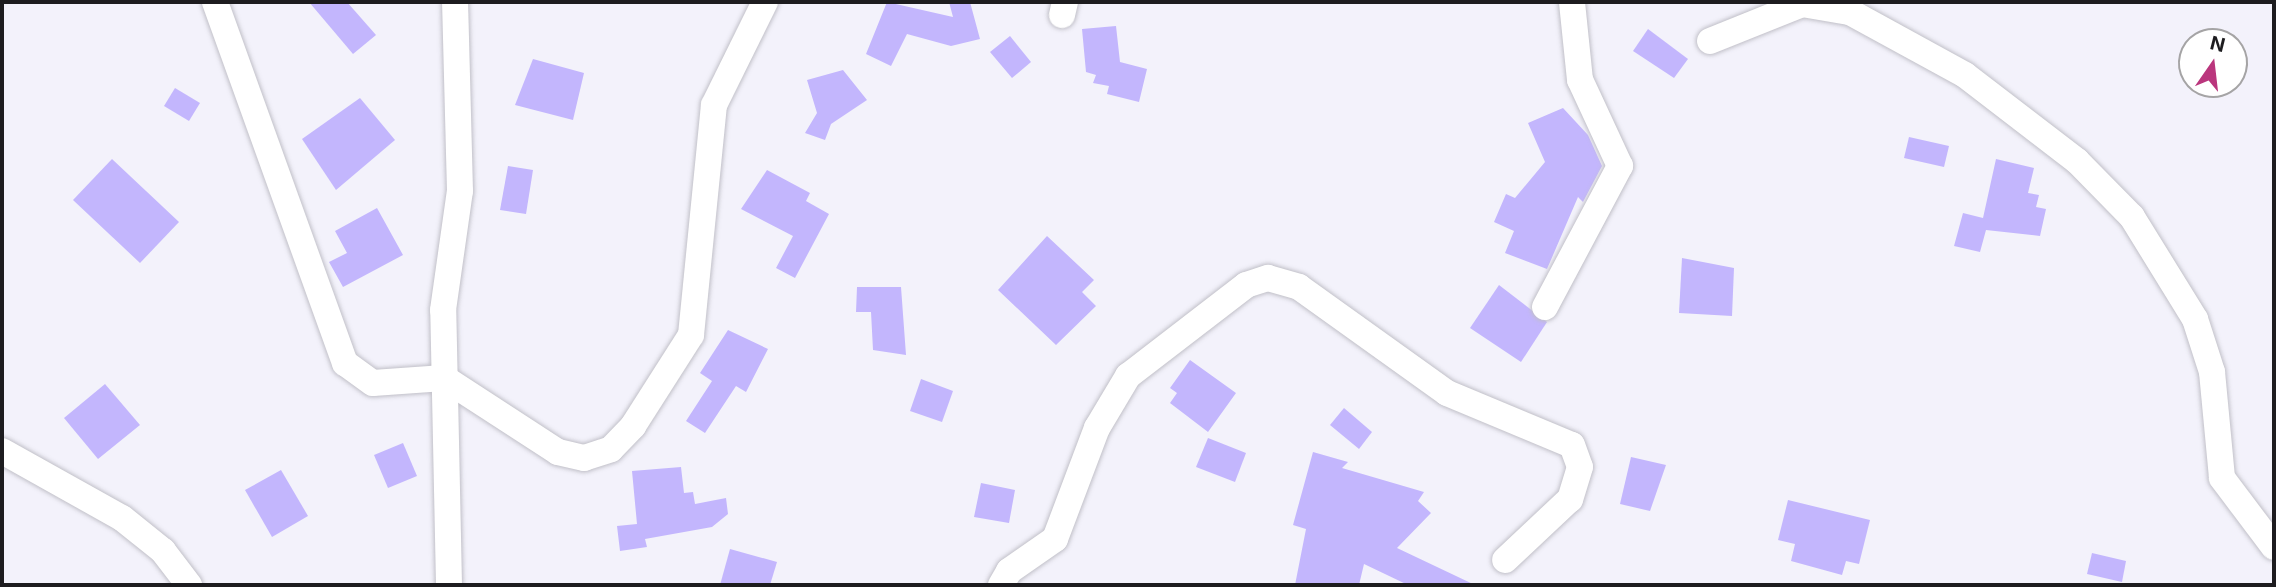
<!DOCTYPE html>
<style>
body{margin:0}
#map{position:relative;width:2276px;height:587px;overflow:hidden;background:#f3f2fb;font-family:Inter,sans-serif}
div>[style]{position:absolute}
.building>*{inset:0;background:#c3b6fd}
.roads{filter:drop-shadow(0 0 2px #c1c0c8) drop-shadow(0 0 2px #c1c0c8)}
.minor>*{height:26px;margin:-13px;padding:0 13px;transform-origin:13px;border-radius:13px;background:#fff}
span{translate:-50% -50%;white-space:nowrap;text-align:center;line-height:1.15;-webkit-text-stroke:7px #fff;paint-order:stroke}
.frame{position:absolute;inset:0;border:4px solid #1d1c1f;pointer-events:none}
.north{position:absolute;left:2178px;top:28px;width:70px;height:70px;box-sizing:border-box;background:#fff;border:2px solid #a5a4a5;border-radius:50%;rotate:14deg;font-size:19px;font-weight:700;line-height:28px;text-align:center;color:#1d1c1f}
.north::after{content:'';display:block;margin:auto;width:24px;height:32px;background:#ba367d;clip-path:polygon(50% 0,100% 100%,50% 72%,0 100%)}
</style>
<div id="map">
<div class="building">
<div style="clip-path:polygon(309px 2px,347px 2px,376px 35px,353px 54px)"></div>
<div style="clip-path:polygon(887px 2px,953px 17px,949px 2px,970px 2px,980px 39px,951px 46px,907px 34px,891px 66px,866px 54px)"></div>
<div style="clip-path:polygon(1116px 26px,1120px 62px,1147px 69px,1139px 102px,1107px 94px,1109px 86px,1093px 83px,1096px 75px,1086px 72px,1082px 29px)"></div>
<div style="clip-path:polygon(1648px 29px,1688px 59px,1674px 78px,1633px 51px)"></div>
<div style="clip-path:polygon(1010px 36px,1031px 62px,1012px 78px,990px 52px)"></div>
<div style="clip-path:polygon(533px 59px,584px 73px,573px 120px,515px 105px)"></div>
<div style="clip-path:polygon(843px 70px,867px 100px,831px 124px,825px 140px,805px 133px,817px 113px,807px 80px)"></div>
<div style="clip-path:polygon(175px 88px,200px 103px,189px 121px,164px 106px)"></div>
<div style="clip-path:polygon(360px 98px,395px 140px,336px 190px,302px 139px)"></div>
<div style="clip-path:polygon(1563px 108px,1588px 135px,1602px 166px,1583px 202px,1578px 197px,1547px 269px,1505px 253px,1514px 231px,1494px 222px,1506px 194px,1515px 198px,1545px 162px,1528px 123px)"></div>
<div style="clip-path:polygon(1909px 137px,1949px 146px,1944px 167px,1904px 158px)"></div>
<div style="clip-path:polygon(112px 159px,179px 222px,140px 263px,73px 200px)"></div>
<div style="clip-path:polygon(1996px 159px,2034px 168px,2028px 193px,2039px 195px,2036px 207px,2046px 209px,2040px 236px,1986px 230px,1980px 252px,1954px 246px,1963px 213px,1983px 218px)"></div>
<div style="clip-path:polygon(508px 166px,533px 170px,526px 214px,500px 210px)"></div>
<div style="clip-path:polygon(767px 170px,810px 193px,806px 201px,829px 214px,795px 278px,776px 268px,793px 236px,741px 209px)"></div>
<div style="clip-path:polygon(377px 208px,403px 255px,343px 287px,329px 262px,347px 253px,335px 231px)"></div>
<div style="clip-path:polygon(1047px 236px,1094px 280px,1082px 292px,1096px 306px,1056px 345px,998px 290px)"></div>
<div style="clip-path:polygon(1682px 258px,1734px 268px,1732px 316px,1679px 313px)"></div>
<div style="clip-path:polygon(1499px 285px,1547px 322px,1521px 362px,1470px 328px)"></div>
<div style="clip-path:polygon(857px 287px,901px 287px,906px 355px,873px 350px,871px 312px,856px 312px)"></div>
<div style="clip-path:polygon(728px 330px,768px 349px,746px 392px,736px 386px,705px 433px,686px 421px,712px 381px,700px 373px)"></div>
<div style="clip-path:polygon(1190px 360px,1236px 393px,1208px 432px,1170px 403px,1177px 393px,1170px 388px)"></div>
<div style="clip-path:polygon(921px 379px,953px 391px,942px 422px,910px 411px)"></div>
<div style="clip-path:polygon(105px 384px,140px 425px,98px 459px,64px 418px)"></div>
<div style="clip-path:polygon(1344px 408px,1372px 432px,1359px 449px,1330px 425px)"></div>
<div style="clip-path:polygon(1208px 438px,1246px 453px,1235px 482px,1196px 467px)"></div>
<div style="clip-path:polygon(403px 443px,417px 476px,388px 488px,374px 455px)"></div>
<div style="clip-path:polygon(1313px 452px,1348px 462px,1342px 468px,1424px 492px,1418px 501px,1431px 513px,1397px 548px,1475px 585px,1408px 585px,1364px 564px,1359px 585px,1295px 585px,1306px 529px,1293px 525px)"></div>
<div style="clip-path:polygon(1631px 457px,1666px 465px,1650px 511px,1620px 504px)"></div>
<div style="clip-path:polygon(681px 467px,684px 493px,693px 492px,695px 504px,726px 498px,728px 514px,712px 527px,645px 539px,647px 547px,620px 551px,617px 526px,637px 524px,632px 471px)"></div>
<div style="clip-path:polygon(281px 470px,308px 516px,272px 537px,245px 490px)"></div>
<div style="clip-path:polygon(981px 483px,1015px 490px,1009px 523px,974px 517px)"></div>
<div style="clip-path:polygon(1788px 500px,1870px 520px,1859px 564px,1846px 561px,1842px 575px,1791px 561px,1795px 544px,1778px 540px)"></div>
<div style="clip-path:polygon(730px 549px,777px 562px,770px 585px,720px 585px)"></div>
<div style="clip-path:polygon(2092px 553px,2126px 561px,2122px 582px,2087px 574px)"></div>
</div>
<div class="roads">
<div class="minor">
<div style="left:215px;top:2px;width:384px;rotate:70.2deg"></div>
<div style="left:345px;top:363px;width:34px;rotate:36deg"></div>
<div style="left:373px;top:383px;width:71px;rotate:-4deg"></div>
<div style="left:444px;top:378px;width:136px;rotate:33deg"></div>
<div style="left:558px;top:452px;width:27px;rotate:13deg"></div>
<div style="left:584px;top:458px;width:28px;rotate:-18deg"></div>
<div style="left:611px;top:449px;width:32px;rotate:-46deg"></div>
<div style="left:633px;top:426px;width:108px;rotate:-57.5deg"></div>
<div style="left:691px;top:335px;width:231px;rotate:-84.3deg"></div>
<div style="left:714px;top:105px;width:115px;rotate:-63.7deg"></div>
<div style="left:1062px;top:15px;width:13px;rotate:-77deg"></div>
<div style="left:1710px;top:41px;width:99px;rotate:-21.9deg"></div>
<div style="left:1802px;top:4px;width:49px;rotate:9.5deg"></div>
<div style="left:1850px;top:12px;width:131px;rotate:28.7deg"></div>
<div style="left:1965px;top:75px;width:141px;rotate:37.5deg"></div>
<div style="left:2077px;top:161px;width:78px;rotate:45.5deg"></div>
<div style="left:2132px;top:217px;width:120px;rotate:58.3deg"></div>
<div style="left:2195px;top:319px;width:56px;rotate:72.2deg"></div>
<div style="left:2212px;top:372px;width:106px;rotate:84.6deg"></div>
<div style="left:2222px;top:478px;width:86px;rotate:53deg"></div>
<div style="left:1545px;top:307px;width:160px;rotate:-62deg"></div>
<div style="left:1620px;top:166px;width:95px;rotate:-114.9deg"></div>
<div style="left:1580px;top:80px;width:78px;rotate:-95.9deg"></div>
<div style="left:2px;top:451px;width:137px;rotate:29.2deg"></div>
<div style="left:122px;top:518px;width:53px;rotate:38.8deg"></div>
<div style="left:163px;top:551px;width:43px;rotate:52.6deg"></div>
<div style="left:449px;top:585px;width:275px;rotate:-91.2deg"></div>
<div style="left:443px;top:310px;width:120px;rotate:-81.9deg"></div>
<div style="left:460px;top:191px;width:189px;rotate:-91.5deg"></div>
<div style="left:1001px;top:585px;width:16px;rotate:-60deg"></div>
<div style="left:1009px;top:571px;width:56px;rotate:-34.8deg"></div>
<div style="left:1055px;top:539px;width:119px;rotate:-69.3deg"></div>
<div style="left:1097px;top:428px;width:61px;rotate:-59.2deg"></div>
<div style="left:1128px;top:376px;width:149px;rotate:-37.6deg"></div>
<div style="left:1246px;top:285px;width:23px;rotate:-18deg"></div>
<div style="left:1268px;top:278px;width:32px;rotate:16deg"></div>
<div style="left:1299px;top:287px;width:182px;rotate:35.6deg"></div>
<div style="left:1447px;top:393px;width:135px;rotate:22.6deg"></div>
<div style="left:1572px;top:445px;width:23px;rotate:70deg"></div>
<div style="left:1580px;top:467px;width:34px;rotate:107deg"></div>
<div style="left:1570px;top:499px;width:89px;rotate:136.8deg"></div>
</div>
</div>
<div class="frame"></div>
<div class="north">N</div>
</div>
